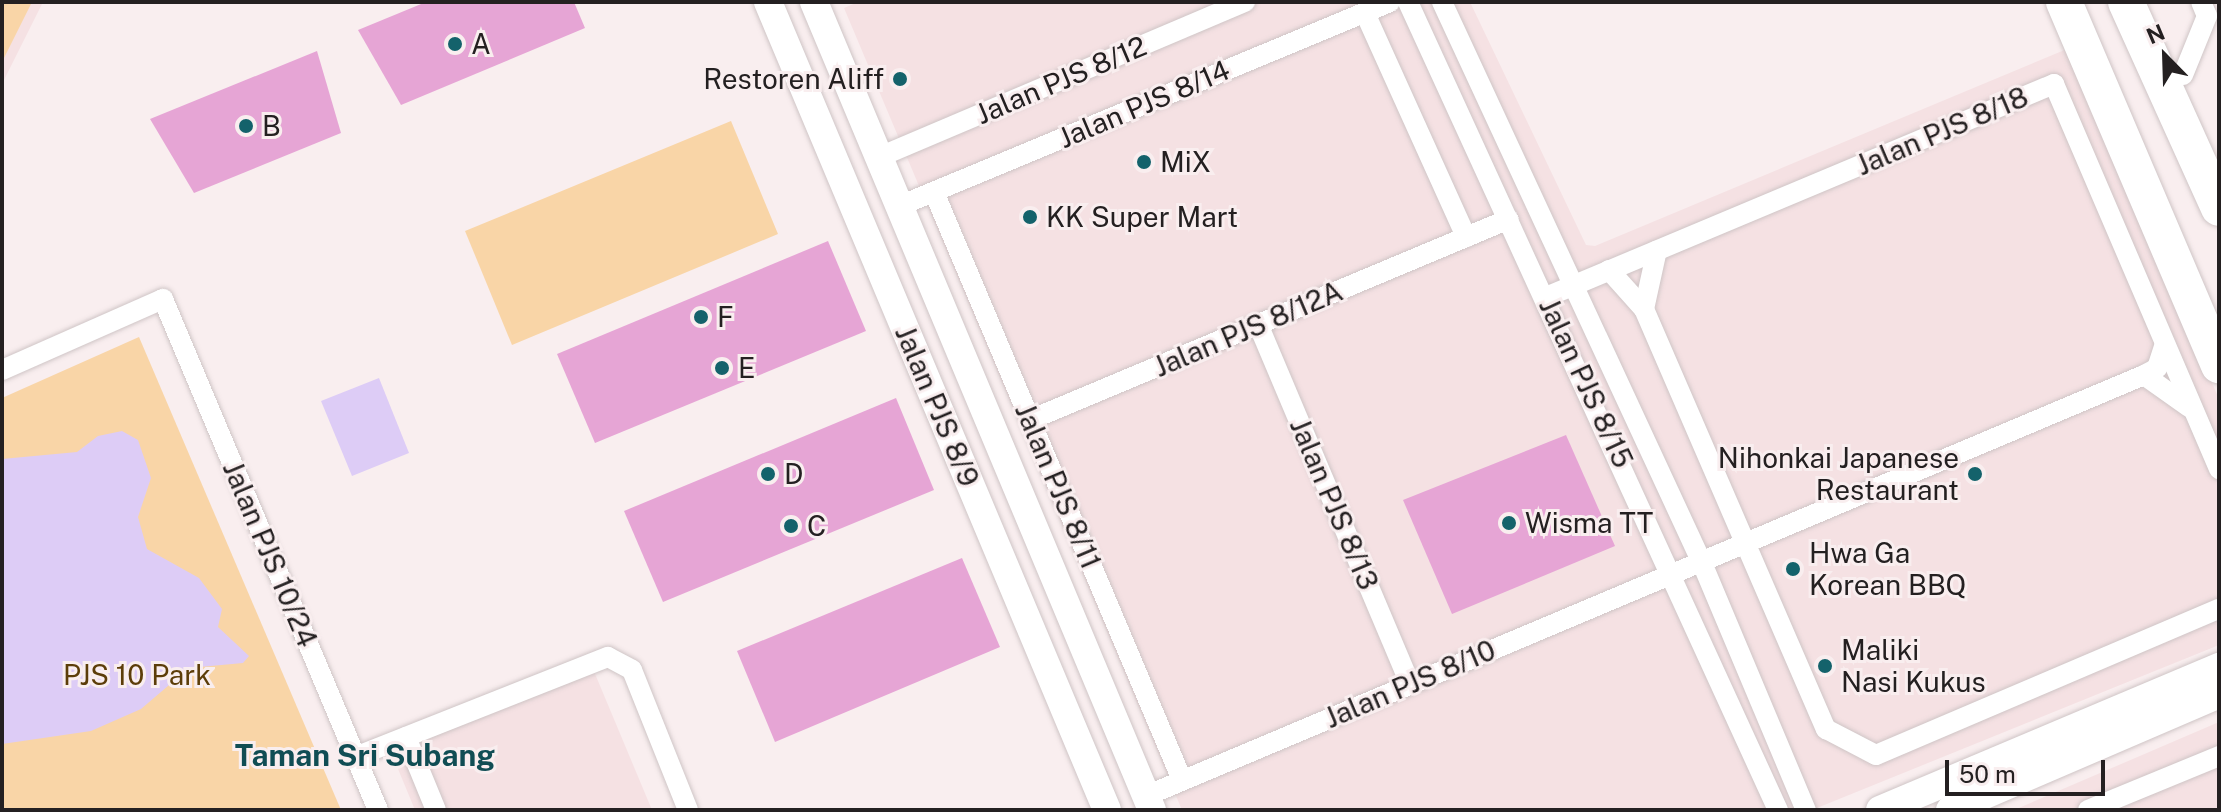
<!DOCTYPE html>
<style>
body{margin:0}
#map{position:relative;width:2221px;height:812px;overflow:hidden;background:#f9eeef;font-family:"Public Sans",sans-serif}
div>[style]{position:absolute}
.built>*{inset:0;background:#f5e1e3}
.green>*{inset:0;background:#f9d5a7}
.water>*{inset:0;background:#ddccf6}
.building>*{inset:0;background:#e6a5d5}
.roads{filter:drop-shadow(0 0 2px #cfc5c6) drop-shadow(0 0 2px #cfc5c6)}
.street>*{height:20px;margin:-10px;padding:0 10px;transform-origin:10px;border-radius:10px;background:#fff}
.secondary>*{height:28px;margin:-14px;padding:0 14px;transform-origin:14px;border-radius:14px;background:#fff}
.highway>*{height:36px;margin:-18px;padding:0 18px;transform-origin:18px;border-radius:18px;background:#fff}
.dots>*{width:22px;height:22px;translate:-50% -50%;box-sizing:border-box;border:4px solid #f9eeef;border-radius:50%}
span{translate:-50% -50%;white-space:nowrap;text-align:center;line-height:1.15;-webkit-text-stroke:6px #f9eeef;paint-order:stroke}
.poi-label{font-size:28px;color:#242021}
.left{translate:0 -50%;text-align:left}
.right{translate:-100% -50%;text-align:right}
.street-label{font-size:28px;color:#242021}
.park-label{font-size:28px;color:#5c3d09}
.neighbourhood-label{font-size:30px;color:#104d54;font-weight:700}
.frame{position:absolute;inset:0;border:4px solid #242021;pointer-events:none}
.north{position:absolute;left:2125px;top:16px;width:80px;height:80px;-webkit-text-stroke:6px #f9eeef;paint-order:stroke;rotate:337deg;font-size:22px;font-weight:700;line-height:32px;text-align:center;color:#242021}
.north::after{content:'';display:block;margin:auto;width:28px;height:36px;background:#242021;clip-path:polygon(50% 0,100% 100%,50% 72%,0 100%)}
.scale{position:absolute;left:1945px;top:760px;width:160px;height:36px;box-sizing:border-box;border:4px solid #242021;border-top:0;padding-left:10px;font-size:24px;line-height:28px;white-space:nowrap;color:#242021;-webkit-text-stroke:6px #f9eeef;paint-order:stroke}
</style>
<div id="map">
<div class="built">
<div style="clip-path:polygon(2px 2px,43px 2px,2px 84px)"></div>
<div style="clip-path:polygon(858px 2px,1470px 2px,1586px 245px,1595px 246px,2067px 49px,2219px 399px,2219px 645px,1812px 810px,1182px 810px,844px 8px)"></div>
<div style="clip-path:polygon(593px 669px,652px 810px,415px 810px,391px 752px)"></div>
<div style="clip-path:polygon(2219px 722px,2219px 810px,2014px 810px)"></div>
</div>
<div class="green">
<div style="clip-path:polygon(2px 2px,32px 2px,2px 62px)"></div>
<div style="clip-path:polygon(731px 121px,778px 234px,512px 345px,465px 231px)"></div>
<div style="clip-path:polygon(139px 337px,341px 810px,2px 810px,2px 398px)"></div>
</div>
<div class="water">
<div style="clip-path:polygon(379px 378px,409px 453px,352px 476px,321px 401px)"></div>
<div style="clip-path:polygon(122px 431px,138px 440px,151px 478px,138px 517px,147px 549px,199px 578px,222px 609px,218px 627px,249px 656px,243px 663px,189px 668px,141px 709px,91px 731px,2px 744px,2px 459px,77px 452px,98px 436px)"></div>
</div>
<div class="building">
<div style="clip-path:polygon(426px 2px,574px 2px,585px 28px,401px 105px,358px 30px)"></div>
<div style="clip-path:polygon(317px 51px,341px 133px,194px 193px,150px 119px)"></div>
<div style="clip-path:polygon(828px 241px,866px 331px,595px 443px,557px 354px)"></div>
<div style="clip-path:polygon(896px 398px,934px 490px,663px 602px,624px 511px)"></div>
<div style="clip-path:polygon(1566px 435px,1615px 546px,1452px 614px,1403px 500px)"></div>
<div style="clip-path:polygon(962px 558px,1000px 647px,775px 742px,737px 651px)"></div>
</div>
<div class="roads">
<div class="street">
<div style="left:1408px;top:2px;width:889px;rotate:65.4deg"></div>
<div style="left:1442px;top:2px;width:618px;rotate:65.13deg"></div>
<div style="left:1702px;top:563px;width:268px;rotate:67.2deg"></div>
<div style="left:1365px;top:13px;width:246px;rotate:65.7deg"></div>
<div style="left:2183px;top:75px;width:64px;rotate:-67.9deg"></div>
<div style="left:2207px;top:16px;width:15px;rotate:-113deg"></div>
<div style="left:877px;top:158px;width:400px;rotate:-23deg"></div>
<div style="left:934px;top:192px;width:638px;rotate:67.13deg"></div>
<div style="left:897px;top:207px;width:534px;rotate:-22.58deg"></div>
<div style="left:1609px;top:270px;width:52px;rotate:48.1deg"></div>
<div style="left:1644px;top:309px;width:458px;rotate:66.6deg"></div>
<div style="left:1826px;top:729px;width:56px;rotate:27.5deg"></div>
<div style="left:1876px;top:755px;width:373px;rotate:-23.1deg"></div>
<div style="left:1546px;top:297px;width:551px;rotate:-22.75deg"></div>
<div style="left:2054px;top:84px;width:419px;rotate:66.8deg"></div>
<div style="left:1644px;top:309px;width:60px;rotate:-77.6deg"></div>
<div style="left:1258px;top:324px;width:391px;rotate:67.1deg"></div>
<div style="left:2px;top:370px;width:176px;rotate:-23.8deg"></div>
<div style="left:163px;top:299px;width:554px;rotate:67.18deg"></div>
<div style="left:2144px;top:375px;width:55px;rotate:35.4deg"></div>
<div style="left:1030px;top:420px;width:519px;rotate:-22.76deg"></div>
<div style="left:406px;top:737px;width:79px;rotate:67.7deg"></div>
<div style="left:355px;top:757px;width:272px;rotate:-21.6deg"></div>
<div style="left:608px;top:657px;width:27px;rotate:28deg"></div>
<div style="left:632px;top:670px;width:151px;rotate:68.2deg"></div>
<div style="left:1146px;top:796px;width:1083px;rotate:-22.87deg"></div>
<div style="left:2144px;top:375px;width:15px;rotate:-28deg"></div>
<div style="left:2157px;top:368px;width:25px;rotate:-72deg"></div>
<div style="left:2088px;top:810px;width:142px;rotate:-22.4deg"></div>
</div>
<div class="secondary">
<div style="left:768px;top:2px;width:876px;rotate:67.24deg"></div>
<div style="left:814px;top:2px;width:876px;rotate:67.3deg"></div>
<div style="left:1880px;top:810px;width:368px;rotate:-22.9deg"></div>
<div style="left:1950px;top:810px;width:293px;rotate:-23.3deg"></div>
</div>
<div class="highway">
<div style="left:2064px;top:2px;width:395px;rotate:66.9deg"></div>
<div style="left:2126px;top:2px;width:226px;rotate:65.7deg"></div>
</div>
</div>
<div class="dots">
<div style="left:455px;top:44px;background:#14626b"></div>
<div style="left:900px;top:79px;background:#14626b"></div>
<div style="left:246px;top:126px;background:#14626b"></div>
<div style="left:1144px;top:162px;background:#14626b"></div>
<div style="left:1030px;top:217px;background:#14626b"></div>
<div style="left:701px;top:317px;background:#14626b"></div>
<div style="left:722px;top:368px;background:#14626b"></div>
<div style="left:768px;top:474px;background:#14626b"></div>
<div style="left:1975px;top:474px;background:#14626b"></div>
<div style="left:1509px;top:523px;background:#14626b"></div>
<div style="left:791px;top:526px;background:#14626b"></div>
<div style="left:1793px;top:569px;background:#14626b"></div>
<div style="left:1825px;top:666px;background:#14626b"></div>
</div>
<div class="poi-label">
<span class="left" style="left:471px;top:44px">A</span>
<span class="right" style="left:884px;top:79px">Restoren Aliff</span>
<span class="left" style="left:262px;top:126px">B</span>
<span class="left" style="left:1160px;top:162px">MiX</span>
<span class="left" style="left:1046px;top:217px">KK Super Mart</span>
<span class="left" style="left:717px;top:317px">F</span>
<span class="left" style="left:738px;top:368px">E</span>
<span class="right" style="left:1959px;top:474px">Nihonkai Japanese<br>Restaurant</span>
<span class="left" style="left:784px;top:474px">D</span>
<span class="left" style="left:1525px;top:523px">Wisma TT</span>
<span class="left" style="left:807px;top:526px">C</span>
<span class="left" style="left:1809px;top:569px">Hwa Ga<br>Korean BBQ</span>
<span class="left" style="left:1841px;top:666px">Maliki<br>Nasi Kukus</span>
</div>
<div class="street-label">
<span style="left:1061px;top:80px;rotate:-23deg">Jalan PJS 8/12</span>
<span style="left:1144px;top:104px;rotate:-23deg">Jalan PJS 8/14</span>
<span style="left:1942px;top:131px;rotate:-23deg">Jalan PJS 8/18</span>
<span style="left:1248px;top:329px;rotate:-23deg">Jalan PJS 8/12A</span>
<span style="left:1586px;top:383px;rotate:65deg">Jalan PJS 8/15</span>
<span style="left:937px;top:406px;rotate:67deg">Jalan PJS 8/9</span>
<span style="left:1058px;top:486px;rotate:67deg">Jalan PJS 8/11</span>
<span style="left:1334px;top:504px;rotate:67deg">Jalan PJS 8/13</span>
<span style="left:270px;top:554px;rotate:67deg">Jalan PJS 10/24</span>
<span style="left:1410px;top:684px;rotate:-23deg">Jalan PJS 8/10</span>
</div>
<div class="park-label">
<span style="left:137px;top:675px">PJS 10 Park</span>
</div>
<div class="neighbourhood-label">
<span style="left:365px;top:755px">Taman Sri Subang</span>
</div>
<div class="frame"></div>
<div class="north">N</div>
<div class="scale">50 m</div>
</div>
